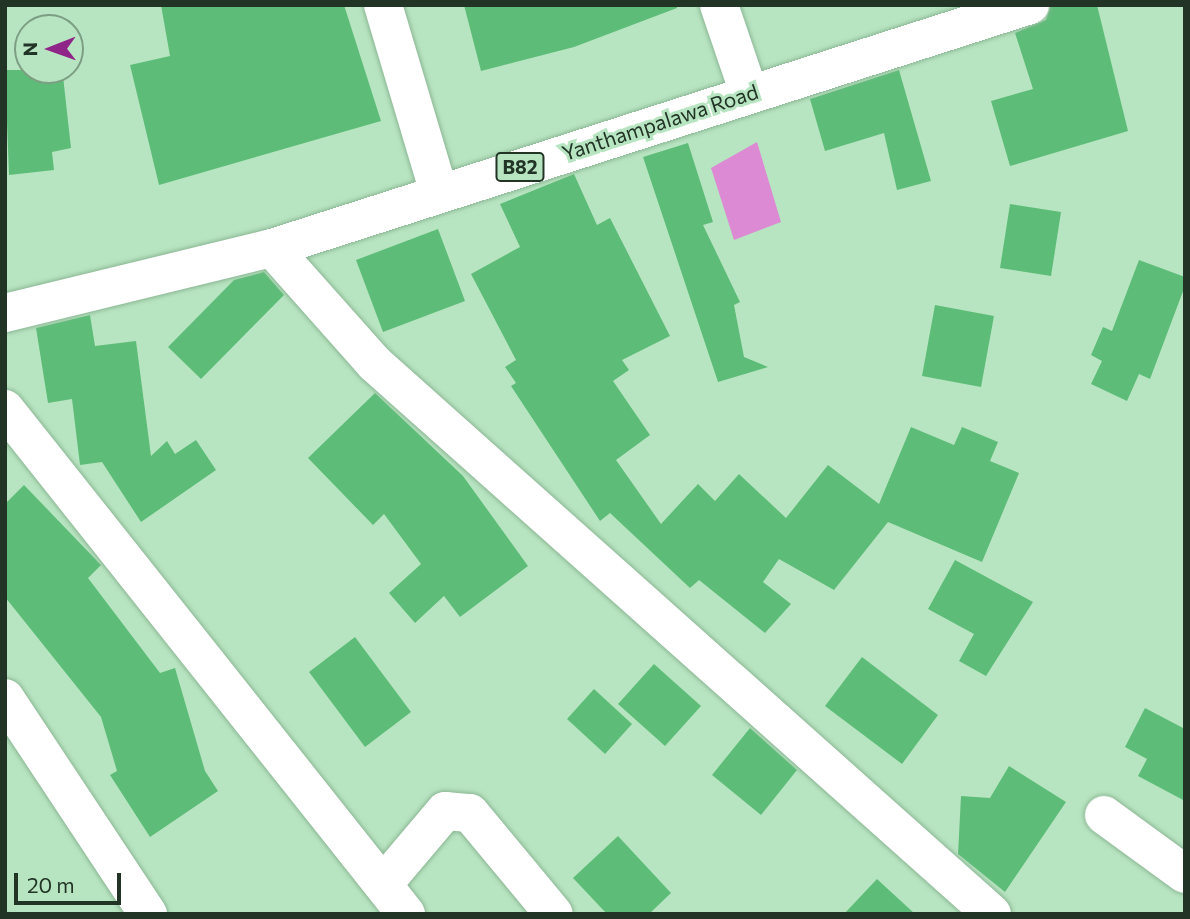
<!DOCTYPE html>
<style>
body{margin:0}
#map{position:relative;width:1190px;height:919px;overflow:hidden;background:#b8e5c1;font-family:Commissioner,sans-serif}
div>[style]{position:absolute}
.water>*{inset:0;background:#dc8ad3}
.building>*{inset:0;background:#5dbd78}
.roads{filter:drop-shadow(0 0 2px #8cb695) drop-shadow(0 0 2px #8cb695)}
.street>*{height:38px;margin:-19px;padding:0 19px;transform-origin:19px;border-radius:19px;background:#fff}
.primary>*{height:38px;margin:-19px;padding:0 19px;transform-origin:19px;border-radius:19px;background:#fff}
span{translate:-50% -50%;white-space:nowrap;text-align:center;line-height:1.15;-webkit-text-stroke:6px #b8e5c1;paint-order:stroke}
.shield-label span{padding:2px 5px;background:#b8e5c1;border:2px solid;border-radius:5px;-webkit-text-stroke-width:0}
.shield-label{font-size:19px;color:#223426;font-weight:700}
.street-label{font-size:21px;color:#223426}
.frame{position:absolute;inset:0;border:7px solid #223426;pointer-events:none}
.north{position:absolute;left:14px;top:14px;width:70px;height:70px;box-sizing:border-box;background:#b8e5c1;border:2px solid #7c9e83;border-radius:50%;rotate:269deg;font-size:19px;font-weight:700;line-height:28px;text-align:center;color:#223426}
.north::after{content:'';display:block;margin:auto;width:24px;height:32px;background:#902589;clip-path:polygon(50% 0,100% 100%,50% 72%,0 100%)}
.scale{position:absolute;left:14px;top:873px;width:107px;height:32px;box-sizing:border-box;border:4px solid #223426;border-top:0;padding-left:9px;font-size:21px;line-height:24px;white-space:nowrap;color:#223426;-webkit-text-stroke:5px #b8e5c1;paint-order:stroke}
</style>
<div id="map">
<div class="water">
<div style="clip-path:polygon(757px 142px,781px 222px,734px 240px,711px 168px)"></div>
</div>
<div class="building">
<div style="clip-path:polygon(161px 5px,344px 5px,381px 121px,159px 185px,130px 65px,170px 56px)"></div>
<div style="clip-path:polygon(464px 5px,677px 5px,677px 8px,574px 47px,481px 71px)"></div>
<div style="clip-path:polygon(1051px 5px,1097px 5px,1128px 131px,1010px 166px,991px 101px,1033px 89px,1015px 33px,1046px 20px)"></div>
<div style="clip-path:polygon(5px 70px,57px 70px,63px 76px,71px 148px,52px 152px,54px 170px,9px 175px)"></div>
<div style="clip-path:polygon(899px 70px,931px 181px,897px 190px,884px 133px,825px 151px,810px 99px)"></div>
<div style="clip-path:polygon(688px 143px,713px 222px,703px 225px,740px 302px,734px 305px,744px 357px,768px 367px,718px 382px,643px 157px)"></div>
<div style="clip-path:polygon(574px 174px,597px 225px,610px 218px,670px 336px,622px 360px,629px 370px,613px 381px,650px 435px,616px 460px,661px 524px,698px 484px,715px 501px,739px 474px,786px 518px,828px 465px,879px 504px,911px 427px,954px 445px,962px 427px,998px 442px,990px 461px,1019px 473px,982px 562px,888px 522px,834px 590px,779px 559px,763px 582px,791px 604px,765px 633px,699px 580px,690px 588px,610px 513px,600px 521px,511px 386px,516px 383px,505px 367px,516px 360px,471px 274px,520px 247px,500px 204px)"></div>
<div style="clip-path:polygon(1010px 204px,1061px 212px,1051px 276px,1000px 268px)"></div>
<div style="clip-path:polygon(438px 229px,465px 301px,383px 332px,356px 260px)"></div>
<div style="clip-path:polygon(1139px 260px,1185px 277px,1185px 286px,1150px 379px,1139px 374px,1127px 401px,1091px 384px,1102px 361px,1091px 355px,1103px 327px,1112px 331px)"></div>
<div style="clip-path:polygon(264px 272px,284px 295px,201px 379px,168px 347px,234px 280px)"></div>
<div style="clip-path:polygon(935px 305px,994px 316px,981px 387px,922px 376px)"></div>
<div style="clip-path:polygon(90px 315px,95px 346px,136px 341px,151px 456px,167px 441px,175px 454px,196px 440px,216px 470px,141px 522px,102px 462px,80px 465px,72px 399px,48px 403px,36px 328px)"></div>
<div style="clip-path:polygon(375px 393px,463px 476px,528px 566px,460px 617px,444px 596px,415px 623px,389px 593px,421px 564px,384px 514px,373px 525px,308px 458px)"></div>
<div style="clip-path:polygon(24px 485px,101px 565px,88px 578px,160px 673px,175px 668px,205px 771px,218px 791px,150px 837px,110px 775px,117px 771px,101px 717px,5px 597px,5px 504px)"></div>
<div style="clip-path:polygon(955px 560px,1033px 602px,986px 676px,959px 661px,974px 634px,928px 609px)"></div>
<div style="clip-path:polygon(355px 637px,411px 712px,365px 747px,309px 672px)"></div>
<div style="clip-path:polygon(862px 657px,938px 715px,902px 764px,825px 706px)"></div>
<div style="clip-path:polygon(654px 664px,701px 706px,665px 746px,618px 704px)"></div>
<div style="clip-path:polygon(594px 689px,632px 724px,605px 754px,567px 719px)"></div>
<div style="clip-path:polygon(1145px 708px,1185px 729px,1185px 801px,1138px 776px,1147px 759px,1125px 747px)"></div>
<div style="clip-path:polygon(750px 728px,797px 770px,761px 815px,712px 775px)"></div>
<div style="clip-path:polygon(1009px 766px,1066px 802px,1005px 892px,958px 854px,961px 796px,990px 798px)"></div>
<div style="clip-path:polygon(618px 836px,671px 893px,649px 914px,607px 914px,573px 878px)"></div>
<div style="clip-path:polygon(877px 879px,915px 914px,844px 914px)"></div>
</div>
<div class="roads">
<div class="street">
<div style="left:383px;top:5px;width:196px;rotate:73.4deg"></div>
<div style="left:719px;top:5px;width:93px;rotate:71.2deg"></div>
<div style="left:272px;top:248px;width:154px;rotate:48.4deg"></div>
<div style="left:374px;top:363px;width:828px;rotate:41.72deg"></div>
<div style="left:5px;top:409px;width:645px;rotate:51.55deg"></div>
<div style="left:5px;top:698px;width:259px;rotate:56.5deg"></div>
<div style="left:1104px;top:815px;width:100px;rotate:36.1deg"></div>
<div style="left:385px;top:882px;width:93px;rotate:-49.8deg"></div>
<div style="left:445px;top:811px;width:25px;rotate:5deg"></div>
<div style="left:470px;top:813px;width:131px;rotate:50.3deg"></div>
</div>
<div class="primary">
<div style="left:5px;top:313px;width:275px;rotate:-13.7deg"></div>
<div style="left:272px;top:248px;width:796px;rotate:-17.77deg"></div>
</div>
</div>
<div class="shield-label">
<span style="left:520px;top:167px">B82</span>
</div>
<div class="street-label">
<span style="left:660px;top:122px;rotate:-18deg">Yanthampalawa Road</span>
</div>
<div class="frame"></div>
<div class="north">N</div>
<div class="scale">20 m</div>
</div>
